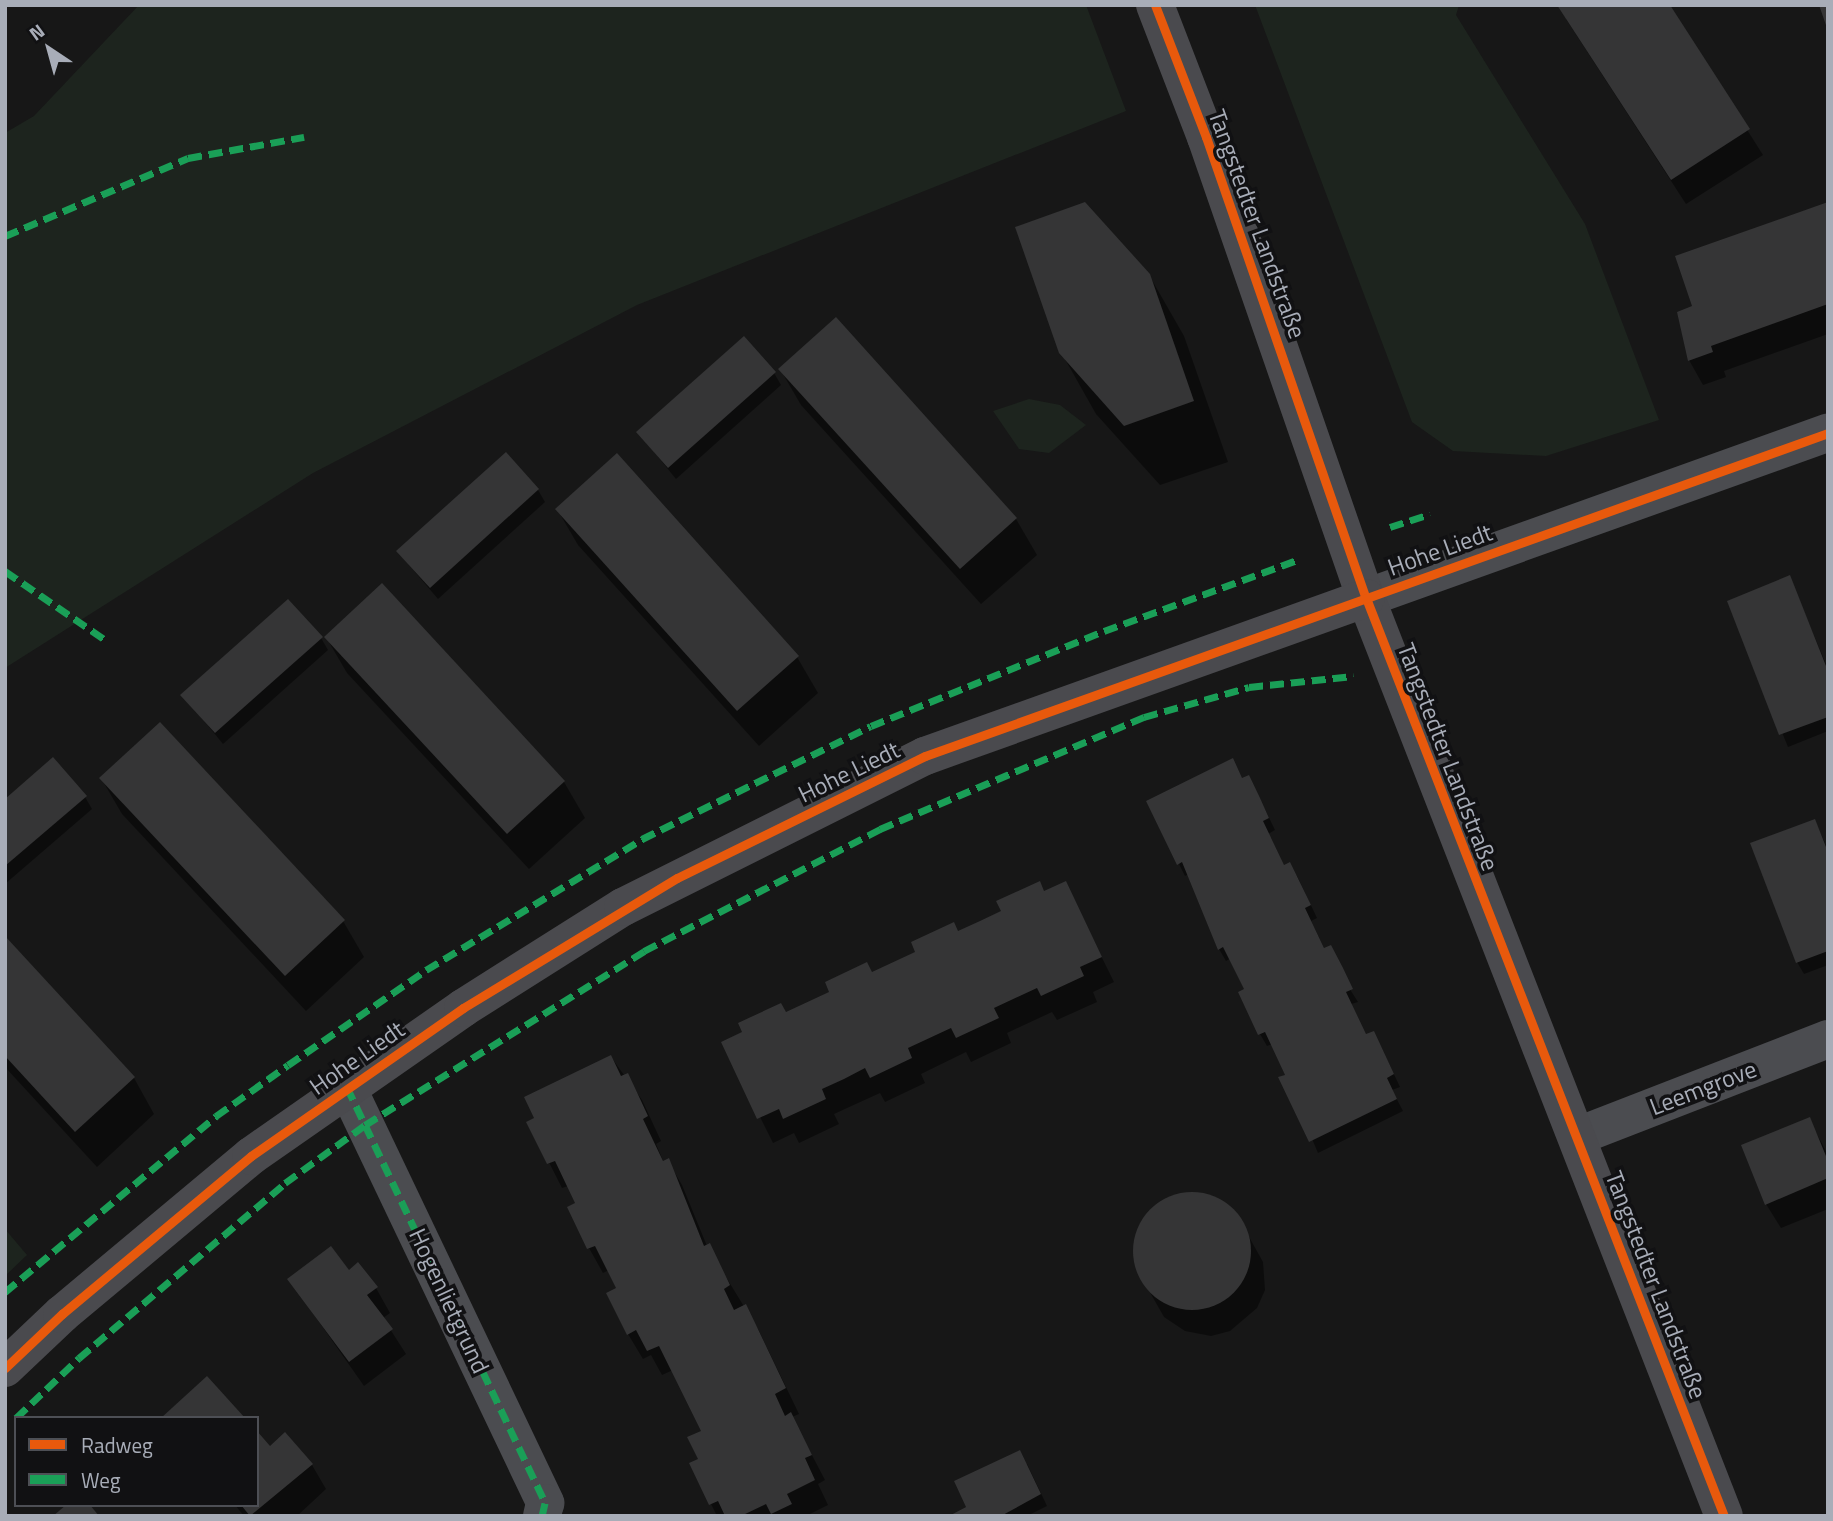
<!DOCTYPE html>
<meta charset="utf-8">
<style>
body{margin:0}
#map{position:relative;width:1833px;height:1521px;overflow:hidden;background:#171717;font-family:"Titillium Web",sans-serif}
div>[style]{position:absolute}
.green>*{inset:0;background:#1d241e}
.shadow>*{inset:0;background:#0007}
.building>*{inset:0;background:#353536}
.round{border-radius:50%}
.street>*{height:38px;margin:-19px;padding:0 19px;transform-origin:19px;border-radius:19px;background:#4b4c50}
.secondary>*{height:38px;margin:-19px;padding:0 19px;transform-origin:19px;border-radius:19px;background:#4a4a4e}
.quiet>*{height:7px;margin-top:-3.5px;transform-origin:0;background:repeating-linear-gradient(90deg,#1a9f57 0 14px,transparent 0 21px)}
.cycleway>*{height:9px;margin:-4.5px;padding:0 4.5px;transform-origin:4.5px;border-radius:4.5px;background:#e8590c}
span{translate:-50% -50%;white-space:nowrap;text-align:center;line-height:1.15;-webkit-text-stroke:7px #111113;paint-order:stroke}
.street-label{font-size:24px;color:#a8adb8}
.frame{position:absolute;inset:0;border:7px solid #a8adb8;pointer-events:none}
.legend{position:absolute;left:14px;top:1416px;width:245px;height:91px;box-sizing:border-box;background:#111113;border:2px solid #4d4f55;margin:0;padding:9px 12px;list-style:none;font-size:21px;color:#a8adb8}
.legend li{display:flex;align-items:center;gap:14px;height:35px}
.legend b{width:35px;border:2px solid #4d4f55}
.north{position:absolute;left:14px;top:14px;width:70px;height:70px;-webkit-text-stroke:5px #111113;paint-order:stroke;rotate:324deg;font-size:19px;font-weight:700;line-height:28px;text-align:center;color:#a8adb8}
.north::after{content:'';display:block;margin:auto;width:24px;height:32px;background:#a8adb8;clip-path:polygon(50% 0,100% 100%,50% 72%,0 100%)}
</style>
<div id="map">
<div class="green">
<div style="clip-path:polygon(139px 5px,1086px 5px,1126px 111px,637px 305px,313px 473px,5px 668px,5px 133px,34px 116px)"></div>
<div style="clip-path:polygon(1255px 5px,1459px 5px,1456px 15px,1585px 224px,1659px 420px,1546px 456px,1453px 451px,1412px 422px)"></div>
<div style="clip-path:polygon(1029px 399px,1060px 405px,1086px 425px,1049px 453px,1019px 449px,993px 411px)"></div>
<div style="clip-path:polygon(5px 1229px,27px 1255px,5px 1276px)"></div>
</div>
<div class="shadow">
<div style="clip-path:polygon(1668px 5px,1763px 155px,1686px 204px,1566px 19px)"></div>
<div style="clip-path:polygon(1828px 204px,1828px 334px,1724px 371px,1726px 377px,1703px 385px,1689px 360px,1694px 307px)"></div>
<div style="clip-path:polygon(1149px 275px,1184px 336px,1228px 462px,1160px 485px,1096px 414px,1061px 352px)"></div>
<div style="clip-path:polygon(780px 369px,1016px 519px,1037px 555px,981px 604px,801px 405px)"></div>
<div style="clip-path:polygon(774px 373px,781px 385px,676px 479px,638px 432px)"></div>
<div style="clip-path:polygon(538px 490px,545px 502px,438px 599px,398px 552px)"></div>
<div style="clip-path:polygon(557px 509px,797px 657px,818px 693px,759px 746px,578px 545px)"></div>
<div style="clip-path:polygon(1790px 578px,1828px 669px,1828px 731px,1788px 747px,1729px 602px)"></div>
<div style="clip-path:polygon(382px 586px,564px 782px,585px 818px,529px 869px,347px 673px,326px 637px)"></div>
<div style="clip-path:polygon(321px 638px,328px 650px,223px 744px,183px 695px)"></div>
<div style="clip-path:polygon(101px 778px,343px 921px,364px 957px,306px 1011px,122px 814px)"></div>
<div style="clip-path:polygon(1242px 780px,1255px 789px,1275px 830px,1268px 834px,1284px 867px,1297px 876px,1317px 918px,1311px 921px,1325px 950px,1358px 1002px,1351px 1004px,1366px 1036px,1380px 1045px,1400px 1087px,1392px 1090px,1403px 1111px,1318px 1153px,1272px 1044px,1267px 1046px,1260px 1034px,1246px 990px,1231px 958px,1226px 961px,1219px 949px,1189px 874px,1185px 876px,1179px 864px)"></div>
<div style="clip-path:polygon(85px 797px,92px 809px,5px 884px,5px 801px)"></div>
<div style="clip-path:polygon(1815px 821px,1828px 850px,1828px 965px,1804px 974px,1797px 962px)"></div>
<div style="clip-path:polygon(1065px 883px,1114px 982px,1093px 992px,1097px 1002px,1057px 1020px,1052px 1012px,1007px 1033px,1011px 1043px,971px 1062px,966px 1052px,921px 1074px,925px 1083px,885px 1102px,880px 1093px,858px 1103px,834px 1114px,839px 1124px,799px 1143px,794px 1133px,773px 1143px,723px 1043px)"></div>
<div style="clip-path:polygon(5px 938px,134px 1078px,154px 1114px,97px 1167px,5px 1067px)"></div>
<div style="clip-path:polygon(611px 1057px,642px 1100px,661px 1141px,656px 1144px,664px 1163px,668px 1161px,682px 1185px,707px 1246px,759px 1331px,799px 1414px,792px 1417px,825px 1480px,818px 1484px,828px 1505px,806px 1516px,717px 1516px,691px 1464px,700px 1459px,703px 1432px,673px 1370px,662px 1375px,651px 1355px,643px 1359px,628px 1334px,618px 1289px,609px 1270px,603px 1273px,589px 1248px,569px 1208px,577px 1204px,568px 1186px,562px 1188px,529px 1123px)"></div>
<div style="clip-path:polygon(1809px 1119px,1828px 1155px,1828px 1209px,1781px 1228px,1766px 1204px)"></div>
<div style="clip-path:polygon(1193px 1194px,1216px 1198px,1234px 1210px,1263px 1262px,1265px 1290px,1257px 1308px,1230px 1331px,1211px 1336px,1185px 1331px,1164px 1317px,1139px 1273px,1135px 1244px,1142px 1222px,1170px 1198px)"></div>
<div style="clip-path:polygon(289px 1279px,376px 1288px,390px 1313px,383px 1318px,406px 1354px,364px 1386px)"></div>
<div style="clip-path:polygon(270px 1448px,312px 1465px,326px 1489px,297px 1516px,244px 1516px,235px 1505px,257px 1505px)"></div>
<div style="clip-path:polygon(1027px 1464px,1047px 1506px,1027px 1516px,953px 1516px)"></div>
</div>
<div class="building">
<div style="clip-path:polygon(1557px 5px,1670px 5px,1750px 129px,1671px 180px)"></div>
<div style="clip-path:polygon(1819px 5px,1828px 5px,1828px 28px,1827px 28px)"></div>
<div style="clip-path:polygon(1085px 202px,1150px 274px,1194px 401px,1124px 426px,1059px 353px,1015px 227px)"></div>
<div style="clip-path:polygon(1828px 202px,1828px 304px,1711px 346px,1713px 352px,1688px 361px,1677px 312px,1692px 306px,1675px 256px)"></div>
<div style="clip-path:polygon(836px 317px,1017px 518px,960px 569px,778px 369px)"></div>
<div style="clip-path:polygon(744px 336px,776px 372px,668px 468px,636px 432px)"></div>
<div style="clip-path:polygon(506px 452px,539px 489px,430px 588px,396px 551px)"></div>
<div style="clip-path:polygon(617px 453px,799px 656px,737px 711px,555px 509px)"></div>
<div style="clip-path:polygon(1790px 575px,1828px 671px,1828px 717px,1779px 735px,1727px 601px)"></div>
<div style="clip-path:polygon(382px 583px,565px 781px,507px 834px,324px 637px)"></div>
<div style="clip-path:polygon(288px 599px,323px 637px,215px 733px,180px 695px)"></div>
<div style="clip-path:polygon(160px 722px,345px 920px,285px 976px,99px 778px)"></div>
<div style="clip-path:polygon(53px 757px,87px 796px,5px 866px,5px 799px)"></div>
<div style="clip-path:polygon(1233px 758px,1242px 778px,1249px 775px,1260px 798px,1269px 818px,1263px 821px,1284px 865px,1290px 862px,1311px 905px,1305px 908px,1324px 948px,1331px 945px,1343px 968px,1353px 989px,1346px 992px,1366px 1034px,1374px 1031px,1394px 1074px,1387px 1078px,1397px 1099px,1309px 1142px,1278px 1077px,1285px 1075px,1265px 1032px,1258px 1035px,1238px 992px,1244px 989px,1223px 947px,1218px 950px,1182px 862px,1177px 865px,1146px 801px)"></div>
<div style="clip-path:polygon(1815px 819px,1828px 852px,1828px 951px,1796px 963px,1750px 843px)"></div>
<div style="clip-path:polygon(1040px 881px,1044px 891px,1066px 881px,1102px 957px,1080px 967px,1084px 976px,1041px 996px,1037px 988px,994px 1008px,999px 1018px,956px 1038px,951px 1028px,908px 1048px,912px 1058px,870px 1078px,865px 1068px,844px 1079px,822px 1089px,826px 1099px,783px 1119px,779px 1109px,757px 1119px,721px 1042px,742px 1032px,738px 1023px,781px 1003px,786px 1012px,829px 992px,825px 982px,867px 962px,872px 972px,915px 952px,911px 942px,954px 922px,958px 931px,980px 921px,1001px 911px,996px 901px)"></div>
<div style="clip-path:polygon(5px 936px,135px 1077px,75px 1132px,5px 1056px)"></div>
<div style="clip-path:polygon(611px 1055px,621px 1076px,628px 1073px,648px 1116px,643px 1119px,663px 1161px,669px 1158px,704px 1246px,710px 1243px,730px 1285px,724px 1289px,734px 1310px,746px 1304px,786px 1388px,775px 1394px,785px 1416px,791px 1412px,812px 1455px,805px 1458px,815px 1480px,787px 1494px,792px 1504px,771px 1514px,766px 1504px,741px 1516px,725px 1516px,718px 1501px,709px 1505px,689px 1463px,698px 1459px,687px 1437px,701px 1431px,659px 1346px,647px 1351px,636px 1330px,627px 1335px,606px 1293px,616px 1288px,595px 1246px,587px 1249px,567px 1207px,575px 1203px,555px 1161px,547px 1164px,526px 1122px,534px 1118px,524px 1097px)"></div>
<div style="clip-path:polygon(1810px 1117px,1828px 1161px,1828px 1178px,1765px 1205px,1741px 1145px)"></div>
<div class="round" style="left:1133px;top:1192px;width:118px;height:118px"></div>
<div style="clip-path:polygon(331px 1246px,349px 1270px,358px 1262px,378px 1287px,367px 1295px,393px 1329px,349px 1362px,287px 1279px)"></div>
<div style="clip-path:polygon(207px 1376px,245px 1418px,161px 1418px)"></div>
<div style="clip-path:polygon(257px 1431px,270px 1446px,285px 1432px,313px 1464px,250px 1516px,241px 1505px,257px 1505px)"></div>
<div style="clip-path:polygon(1020px 1450px,1041px 1494px,1001px 1516px,949px 1516px,966px 1507px,954px 1481px)"></div>
<div style="clip-path:polygon(66px 1505px,90px 1505px,99px 1516px,53px 1516px)"></div>
</div>
<div class="street">
<div style="left:1366px;top:598px;width:491px;rotate:-19.7deg"></div>
<div style="left:347px;top:1087px;width:461px;rotate:64.5deg"></div>
<div style="left:545px;top:1503px;width:13px;rotate:103deg"></div>
<div style="left:1578px;top:1136px;width:268px;rotate:-21.2deg"></div>
</div>
<div class="secondary">
<div style="left:1155px;top:5px;width:142px;rotate:68.9deg"></div>
<div style="left:1206px;top:137px;width:488px;rotate:70.9deg"></div>
<div style="left:1366px;top:598px;width:985px;rotate:68.7deg"></div>
<div style="left:5px;top:1368px;width:79px;rotate:-43.5deg"></div>
<div style="left:62px;top:1314px;width:246px;rotate:-39.9deg"></div>
<div style="left:251px;top:1156px;width:259px;rotate:-34.9deg"></div>
<div style="left:463px;top:1008px;width:189px;rotate:-32.3deg"></div>
<div style="left:623px;top:907px;width:338px;rotate:-26.6deg"></div>
<div style="left:925px;top:756px;width:468px;rotate:-19.7deg"></div>
</div>
<div class="quiet">
<div style="left:5px;top:236px;width:199px;rotate:-23.1deg"></div>
<div style="left:188px;top:158px;width:118px;rotate:-10.3deg"></div>
<div style="left:1390px;top:527px;width:42px;rotate:-18deg"></div>
<div style="left:5px;top:571px;width:120px;rotate:34.5deg"></div>
<div style="left:347px;top:1087px;width:461px;rotate:64.5deg"></div>
<div style="left:545px;top:1503px;width:13px;rotate:103deg"></div>
<div style="left:5px;top:1292px;width:275px;rotate:-39.8deg"></div>
<div style="left:216px;top:1116px;width:88px;rotate:-35.3deg"></div>
<div style="left:288px;top:1065px;width:168px;rotate:-34.5deg"></div>
<div style="left:426px;top:970px;width:253px;rotate:-31.2deg"></div>
<div style="left:642px;top:839px;width:255px;rotate:-26.3deg"></div>
<div style="left:871px;top:726px;width:252px;rotate:-22.2deg"></div>
<div style="left:1104px;top:631px;width:206px;rotate:-20.2deg"></div>
<div style="left:16px;top:1418px;width:87px;rotate:-43.6deg"></div>
<div style="left:79px;top:1358px;width:270px;rotate:-40.3deg"></div>
<div style="left:285px;top:1183px;width:99px;rotate:-35.9deg"></div>
<div style="left:365px;top:1125px;width:329px;rotate:-31.9deg"></div>
<div style="left:644px;top:951px;width:266px;rotate:-27.3deg"></div>
<div style="left:880px;top:829px;width:287px;rotate:-23deg"></div>
<div style="left:1144px;top:717px;width:109px;rotate:-15.9deg"></div>
<div style="left:1249px;top:687px;width:105px;rotate:-6deg"></div>
</div>
<div class="cycleway">
<div style="left:1155px;top:5px;width:142px;rotate:68.9deg"></div>
<div style="left:1206px;top:137px;width:488px;rotate:70.9deg"></div>
<div style="left:1366px;top:598px;width:985px;rotate:68.7deg"></div>
<div style="left:5px;top:1368px;width:79px;rotate:-43.5deg"></div>
<div style="left:62px;top:1314px;width:246px;rotate:-39.9deg"></div>
<div style="left:251px;top:1156px;width:259px;rotate:-34.9deg"></div>
<div style="left:463px;top:1008px;width:250px;rotate:-31.3deg"></div>
<div style="left:677px;top:878px;width:276px;rotate:-26.2deg"></div>
<div style="left:925px;top:756px;width:959px;rotate:-19.68deg"></div>
</div>
<div class="street-label">
<span style="left:1257px;top:224px;rotate:70deg">Tangstedter Landstraße</span>
<span style="left:1440px;top:550px;rotate:-20deg">Hohe Liedt</span>
<span style="left:1448px;top:757px;rotate:69deg">Tangstedter Landstraße</span>
<span style="left:849px;top:772px;rotate:-26deg">Hohe Liedt</span>
<span style="left:357px;top:1058px;rotate:-35deg">Hohe Liedt</span>
<span style="left:1703px;top:1088px;rotate:-21deg">Leemgrove</span>
<span style="left:1656px;top:1285px;rotate:69deg">Tangstedter Landstraße</span>
<span style="left:449px;top:1301px;rotate:65deg">Hogenlietgrund</span>
</div>
<div class="frame"></div>
<ul class="legend">
<li><b style="height:9px;background:#e8590c"></b>Radweg</li>
<li><b style="height:9px;background:#1a9f57"></b>Weg</li>
</ul>
<div class="north">N</div>
</div>
